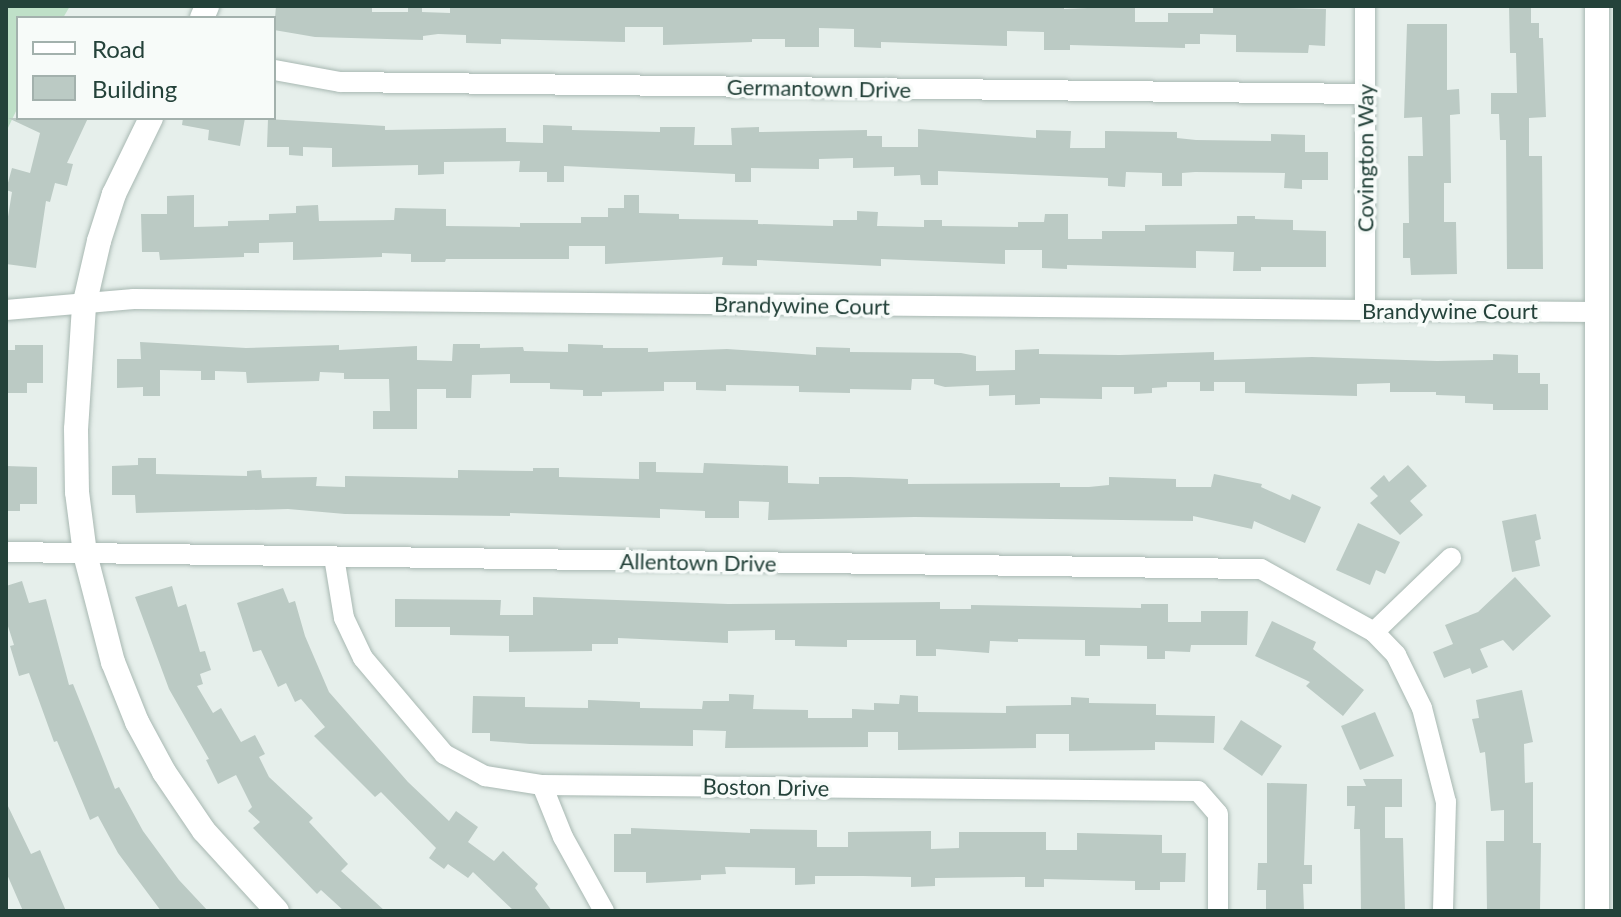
<!DOCTYPE html>
<style>
body{margin:0}
#map{position:relative;width:1621px;height:917px;overflow:hidden;background:#e6efeb;font-family:Lato,sans-serif}
div>[style]{position:absolute}
.green>*{inset:0;background:#bfe0c8}
.building>*{inset:0;background:#bbcac4}
.roads{filter:drop-shadow(0 0 2px #a8b8b2) drop-shadow(0 0 2px #a8b8b2)}
.minor>*{height:20px;margin:-10px;padding:0 10px;transform-origin:10px;border-radius:10px;background:#fff}
.tertiary>*{height:24px;margin:-12px;padding:0 12px;transform-origin:12px;border-radius:12px;background:#fff}
.secondary>*{height:24px;margin:-12px;padding:0 12px;transform-origin:12px;border-radius:12px;background:#fff}
span{translate:-50% -50%;white-space:nowrap;text-align:center;line-height:1.15;-webkit-text-stroke:7px #f7fbf9;paint-order:stroke}
.street-label{font-size:22px;color:#24423a}
.frame{position:absolute;inset:0;border:8px solid #24423a;pointer-events:none}
.legend{position:absolute;left:16px;top:16px;width:260px;height:104px;box-sizing:border-box;background:#f7fbf9;border:2px solid #a3b1ad;margin:0;padding:10px 14px;list-style:none;font-size:24px;color:#24423a}
.legend li{display:flex;align-items:center;gap:16px;height:40px}
.legend b{width:40px;border:2px solid #a3b1ad}
</style>
<div id="map">
<div class="green">
<div style="clip-path:polygon(6px 6px,70px 6px,63px 18px,18px 18px,18px 107px,6px 132px)"></div>
</div>
<div class="building">
<div style="clip-path:polygon(276px 6px,372px 6px,372px 12px,408px 12px,408px 6px,422px 6px,422px 12px,450px 13px,450px 6px,1064px 6px,1064px 9px,1135px 6px,1135px 22px,1168px 22px,1168px 13px,1213px 13px,1213px 6px,1326px 9px,1325px 46px,1309px 45px,1308px 53px,1236px 52px,1236px 35px,1200px 34px,1200px 44px,1185px 44px,1185px 48px,1070px 45px,1070px 50px,1044px 50px,1044px 32px,1007px 31px,1007px 46px,881px 42px,881px 48px,854px 47px,854px 29px,819px 28px,819px 47px,785px 47px,785px 39px,752px 39px,752px 42px,663px 45px,663px 27px,625px 27px,625px 42px,501px 39px,501px 44px,466px 43px,466px 35px,438px 34px,423px 36px,423px 40px,315px 37px,274px 30px)"></div>
<div style="clip-path:polygon(1509px 6px,1531px 6px,1531px 23px,1539px 23px,1539px 38px,1543px 38px,1546px 117px,1529px 118px,1529px 156px,1542px 156px,1543px 269px,1507px 269px,1506px 140px,1500px 140px,1499px 114px,1491px 114px,1491px 93px,1517px 93px,1516px 53px,1510px 53px)"></div>
<div style="clip-path:polygon(1407px 24px,1447px 24px,1447px 90px,1459px 89px,1460px 114px,1450px 115px,1451px 183px,1444px 183px,1444px 222px,1456px 222px,1457px 274px,1411px 275px,1410px 258px,1403px 258px,1403px 223px,1409px 223px,1408px 156px,1423px 156px,1422px 117px,1404px 118px)"></div>
<div style="clip-path:polygon(8px 118px,88px 118px,67px 163px,73px 164px,67px 186px,55px 183px,50px 202px,46px 201px,36px 268px,6px 264px,6px 229px,12px 192px,6px 190px,12px 168px,30px 173px,40px 133px)"></div>
<div style="clip-path:polygon(183px 118px,245px 118px,240px 146px,208px 140px,209px 130px,182px 125px)"></div>
<div style="clip-path:polygon(268px 119px,385px 126px,385px 130px,506px 128px,506px 142px,543px 143px,543px 125px,572px 126px,572px 130px,660px 132px,660px 127px,695px 127px,694px 145px,732px 145px,731px 128px,759px 127px,759px 132px,867px 130px,867px 136px,882px 136px,882px 147px,918px 147px,918px 129px,1036px 138px,1036px 130px,1071px 131px,1070px 148px,1105px 148px,1105px 131px,1177px 132px,1177px 138px,1196px 140px,1271px 141px,1271px 134px,1305px 135px,1305px 152px,1328px 152px,1328px 180px,1302px 180px,1302px 189px,1284px 188px,1285px 173px,1195px 172px,1182px 173px,1182px 186px,1162px 186px,1162px 173px,1126px 172px,1125px 187px,1108px 186px,1108px 178px,938px 171px,938px 185px,921px 185px,920px 175px,894px 176px,894px 167px,853px 168px,853px 158px,819px 159px,819px 169px,751px 168px,751px 182px,735px 182px,735px 174px,564px 166px,564px 182px,547px 182px,547px 172px,519px 172px,520px 161px,444px 162px,444px 174px,418px 175px,418px 165px,332px 167px,332px 148px,303px 147px,303px 156px,289px 155px,289px 147px,267px 147px)"></div>
<div style="clip-path:polygon(194px 195px,194px 227px,228px 226px,228px 221px,269px 220px,269px 214px,296px 213px,296px 206px,318px 205px,319px 221px,394px 220px,395px 208px,446px 209px,446px 226px,520px 227px,520px 223px,581px 223px,581px 217px,608px 217px,608px 208px,624px 208px,624px 195px,639px 195px,639px 213px,679px 214px,679px 219px,758px 220px,758px 224px,833px 226px,833px 220px,857px 220px,857px 211px,878px 212px,877px 226px,881px 226px,924px 227px,924px 220px,942px 220px,942px 226px,1018px 227px,1018px 222px,1044px 222px,1045px 214px,1068px 214px,1068px 239px,1102px 239px,1102px 231px,1145px 231px,1145px 225px,1237px 224px,1237px 216px,1255px 216px,1255px 219px,1293px 220px,1293px 230px,1326px 231px,1326px 267px,1261px 267px,1261px 271px,1233px 271px,1234px 252px,1196px 251px,1196px 268px,1067px 265px,1067px 269px,1042px 268px,1042px 250px,1005px 250px,1005px 264px,881px 259px,881px 266px,757px 260px,757px 266px,722px 265px,723px 257px,605px 264px,605px 246px,569px 246px,569px 259px,446px 259px,445px 262px,411px 262px,411px 254px,382px 253px,382px 257px,293px 260px,293px 242px,259px 243px,259px 253px,244px 253px,244px 257px,160px 260px,159px 252px,142px 252px,141px 214px,167px 214px,167px 196px)"></div>
<div style="clip-path:polygon(140px 342px,246px 348px,339px 345px,339px 350px,417px 346px,417px 360px,452px 361px,453px 344px,480px 344px,480px 348px,523px 347px,524px 351px,568px 352px,568px 344px,603px 345px,603px 348px,648px 348px,648px 352px,727px 349px,816px 355px,816px 347px,850px 348px,850px 352px,961px 353px,976px 356px,976px 371px,1015px 370px,1015px 350px,1039px 349px,1039px 354px,1120px 355px,1214px 352px,1214px 360px,1312px 357px,1437px 361px,1493px 360px,1493px 354px,1518px 355px,1518px 373px,1540px 373px,1540px 384px,1548px 384px,1548px 410px,1493px 410px,1493px 404px,1465px 403px,1465px 396px,1436px 395px,1436px 392px,1390px 392px,1390px 383px,1357px 384px,1357px 396px,1245px 393px,1245px 382px,1214px 382px,1214px 391px,1200px 391px,1200px 382px,1167px 382px,1167px 387px,1152px 388px,1152px 393px,1134px 394px,1134px 387px,1102px 387px,1102px 399px,1040px 398px,1040px 404px,1015px 405px,1015px 395px,989px 396px,989px 385px,945px 387px,934px 384px,934px 379px,912px 379px,911px 390px,850px 389px,850px 393px,799px 392px,799px 386px,726px 385px,726px 391px,696px 390px,696px 382px,664px 382px,664px 391px,602px 392px,602px 396px,583px 396px,583px 390px,550px 389px,550px 383px,510px 383px,510px 374px,472px 375px,471px 398px,446px 398px,446px 389px,417px 389px,417px 429px,373px 429px,373px 411px,390px 411px,389px 379px,344px 379px,344px 373px,320px 372px,319px 381px,247px 383px,246px 372px,215px 371px,215px 380px,201px 380px,201px 371px,160px 370px,160px 396px,143px 396px,143px 387px,117px 388px,117px 359px,141px 359px)"></div>
<div style="clip-path:polygon(15px 345px,43px 345px,43px 383px,27px 383px,27px 393px,6px 393px,6px 350px,15px 350px)"></div>
<div style="clip-path:polygon(138px 458px,156px 458px,156px 474px,247px 476px,247px 471px,261px 470px,262px 478px,317px 477px,316px 486px,345px 487px,345px 476px,458px 478px,458px 470px,533px 471px,533px 468px,559px 468px,559px 477px,639px 479px,639px 462px,656px 462px,656px 472px,703px 473px,704px 463px,788px 466px,788px 483px,819px 484px,819px 477px,850px 477px,908px 479px,908px 484px,1060px 483px,1060px 487px,1089px 487px,1109px 485px,1109px 477px,1176px 479px,1176px 487px,1211px 487px,1214px 474px,1262px 484px,1261px 487px,1290px 500px,1292px 494px,1321px 507px,1305px 543px,1254px 521px,1252px 529px,1193px 516px,1193px 521px,915px 517px,768px 520px,769px 502px,739px 501px,739px 518px,705px 518px,705px 511px,660px 509px,660px 518px,510px 513px,510px 516px,345px 514px,288px 509px,136px 513px,135px 495px,112px 495px,112px 466px,138px 465px)"></div>
<div style="clip-path:polygon(1408px 465px,1427px 486px,1410px 501px,1423px 515px,1400px 535px,1370px 503px,1378px 496px,1370px 488px,1384px 475px,1389px 482px)"></div>
<div style="clip-path:polygon(6px 466px,37px 467px,37px 504px,20px 504px,20px 511px,6px 511px)"></div>
<div style="clip-path:polygon(1536px 514px,1541px 539px,1535px 541px,1540px 566px,1512px 572px,1502px 521px)"></div>
<div style="clip-path:polygon(1358px 523px,1400px 542px,1385px 574px,1376px 570px,1370px 585px,1336px 570px)"></div>
<div style="clip-path:polygon(1515px 577px,1551px 616px,1513px 651px,1503px 640px,1480px 649px,1488px 667px,1472px 674px,1470px 668px,1444px 678px,1433px 652px,1453px 644px,1445px 625px,1478px 612px)"></div>
<div style="clip-path:polygon(22px 581px,29px 603px,46px 599px,69px 685px,73px 684px,115px 789px,119px 787px,143px 831px,179px 880px,208px 911px,161px 911px,118px 853px,98px 816px,90px 820px,57px 741px,54px 742px,29px 673px,19px 676px,10px 646px,14px 645px,6px 620px,6px 586px)"></div>
<div style="clip-path:polygon(172px 586px,178px 607px,186px 604px,200px 652px,205px 651px,211px 670px,200px 674px,203px 684px,197px 686px,213px 713px,221px 708px,241px 742px,255px 735px,265px 754px,259px 757px,269px 777px,313px 818px,309px 822px,348px 864px,341px 871px,385px 911px,344px 911px,321px 890px,317px 894px,253px 828px,260px 822px,248px 811px,252px 807px,236px 775px,218px 784px,206px 760px,209px 759px,169px 689px,135px 597px)"></div>
<div style="clip-path:polygon(283px 588px,289px 603px,295px 601px,305px 636px,329px 692px,408px 782px,449px 821px,456px 811px,478px 827px,468px 842px,494px 861px,503px 851px,538px 884px,535px 888px,552px 911px,514px 911px,473px 872px,468px 878px,448px 864px,444px 869px,429px 858px,436px 848px,381px 792px,375px 797px,314px 736px,325px 727px,301px 699px,295px 702px,286px 683px,278px 687px,261px 650px,253px 652px,237px 603px)"></div>
<div style="clip-path:polygon(533px 597px,728px 604px,940px 602px,940px 609px,971px 609px,971px 605px,1141px 608px,1141px 604px,1168px 604px,1168px 622px,1201px 622px,1201px 611px,1248px 611px,1247px 645px,1191px 645px,1190px 652px,1165px 651px,1165px 659px,1147px 659px,1147px 646px,1100px 645px,1100px 656px,1085px 656px,1085px 640px,1018px 639px,1018px 642px,990px 641px,989px 653px,936px 649px,936px 656px,916px 656px,916px 640px,847px 640px,847px 647px,795px 646px,795px 640px,775px 640px,775px 630px,728px 631px,728px 643px,618px 638px,618px 644px,592px 644px,592px 651px,509px 652px,509px 636px,450px 635px,450px 627px,395px 627px,395px 599px,501px 600px,500px 615px,533px 615px)"></div>
<div style="clip-path:polygon(1272px 621px,1316px 642px,1313px 649px,1364px 690px,1343px 716px,1306px 686px,1310px 682px,1255px 656px)"></div>
<div style="clip-path:polygon(1522px 690px,1533px 742px,1524px 744px,1525px 783px,1533px 782px,1533px 843px,1541px 843px,1540px 911px,1487px 911px,1486px 841px,1504px 841px,1504px 810px,1491px 811px,1485px 752px,1480px 753px,1472px 719px,1479px 718px,1476px 700px)"></div>
<div style="clip-path:polygon(729px 694px,754px 695px,753px 709px,808px 710px,808px 718px,852px 718px,852px 709px,874px 710px,874px 703px,899px 704px,900px 695px,918px 696px,918px 712px,1006px 713px,1006px 706px,1071px 705px,1071px 697px,1089px 698px,1089px 703px,1156px 704px,1156px 715px,1215px 716px,1214px 743px,1155px 742px,1155px 750px,1069px 751px,1069px 734px,1036px 734px,1036px 748px,898px 750px,898px 732px,868px 732px,868px 747px,725px 748px,726px 731px,693px 730px,693px 746px,530px 744px,490px 741px,490px 733px,472px 733px,473px 696px,525px 697px,525px 707px,588px 708px,588px 700px,640px 702px,640px 708px,702px 709px,703px 701px,729px 701px)"></div>
<div style="clip-path:polygon(1375px 712px,1394px 756px,1360px 770px,1341px 726px)"></div>
<div style="clip-path:polygon(1241px 720px,1282px 746px,1262px 776px,1223px 749px)"></div>
<div style="clip-path:polygon(1363px 779px,1402px 779px,1402px 807px,1385px 807px,1385px 838px,1403px 838px,1405px 911px,1361px 911px,1360px 829px,1354px 829px,1355px 806px,1347px 806px,1347px 786px,1366px 786px)"></div>
<div style="clip-path:polygon(1267px 783px,1307px 784px,1304px 865px,1312px 865px,1312px 884px,1303px 884px,1304px 911px,1266px 911px,1266px 890px,1257px 890px,1258px 863px,1267px 863px)"></div>
<div style="clip-path:polygon(6px 802px,31px 854px,40px 850px,66px 911px,23px 911px,6px 872px)"></div>
<div style="clip-path:polygon(631px 828px,750px 833px,750px 829px,817px 830px,817px 847px,848px 847px,848px 832px,931px 831px,931px 849px,959px 848px,959px 832px,1046px 832px,1046px 850px,1077px 850px,1077px 833px,1162px 835px,1162px 853px,1186px 853px,1185px 882px,1160px 882px,1160px 890px,1135px 890px,1135px 881px,1044px 879px,1044px 887px,1025px 887px,1025px 877px,935px 878px,935px 886px,911px 887px,911px 877px,863px 876px,815px 876px,815px 884px,795px 885px,795px 868px,725px 867px,726px 874px,701px 875px,701px 880px,646px 883px,646px 872px,614px 872px,614px 834px,631px 834px)"></div>
</div>
<div class="roads">
<div class="minor">
<div style="left:1365px;top:6px;width:304px;rotate:90deg"></div>
<div style="left:274px;top:70px;width:67px;rotate:10.3deg"></div>
<div style="left:340px;top:82px;width:1025px;rotate:0.67deg"></div>
<div style="left:6px;top:310px;width:128px;rotate:-4.9deg"></div>
<div style="left:134px;top:299px;width:1464px;rotate:0.51deg"></div>
<div style="left:6px;top:552px;width:1255px;rotate:0.78deg"></div>
<div style="left:1261px;top:569px;width:129px;rotate:29.1deg"></div>
<div style="left:1374px;top:632px;width:32px;rotate:46deg"></div>
<div style="left:1396px;top:655px;width:59px;rotate:63.9deg"></div>
<div style="left:1422px;top:708px;width:97px;rotate:75.7deg"></div>
<div style="left:1446px;top:802px;width:109px;rotate:91.6deg"></div>
<div style="left:334px;top:557px;width:62px;rotate:80.7deg"></div>
<div style="left:344px;top:618px;width:44px;rotate:64.6deg"></div>
<div style="left:363px;top:658px;width:126px;rotate:49.8deg"></div>
<div style="left:444px;top:754px;width:47px;rotate:28.2deg"></div>
<div style="left:485px;top:776px;width:58px;rotate:9deg"></div>
<div style="left:542px;top:785px;width:656px;rotate:0.52deg"></div>
<div style="left:1198px;top:791px;width:30px;rotate:49deg"></div>
<div style="left:1218px;top:814px;width:97px;rotate:90deg"></div>
<div style="left:1374px;top:632px;width:107px;rotate:-43.9deg"></div>
<div style="left:542px;top:785px;width:56px;rotate:68deg"></div>
<div style="left:563px;top:837px;width:85px;rotate:61deg"></div>
</div>
<div class="tertiary">
<div style="left:202px;top:18px;width:13px;rotate:-67deg"></div>
<div style="left:151px;top:118px;width:85px;rotate:116deg"></div>
<div style="left:114px;top:194px;width:49px;rotate:107.7deg"></div>
<div style="left:99px;top:241px;width:67px;rotate:103deg"></div>
<div style="left:84px;top:306px;width:123px;rotate:93.7deg"></div>
<div style="left:76px;top:429px;width:63px;rotate:89.1deg"></div>
<div style="left:77px;top:492px;width:63px;rotate:82.6deg"></div>
<div style="left:85px;top:554px;width:112px;rotate:75.5deg"></div>
<div style="left:113px;top:662px;width:65px;rotate:68.2deg"></div>
<div style="left:137px;top:722px;width:57px;rotate:61.6deg"></div>
<div style="left:164px;top:772px;width:71px;rotate:55.9deg"></div>
<div style="left:204px;top:831px;width:108px;rotate:47.6deg"></div>
</div>
<div class="secondary">
<div style="left:1597px;top:911px;width:905px;rotate:-90deg"></div>
</div>
</div>
<div class="street-label">
<span style="left:819px;top:88px;rotate:1deg">Germantown Drive</span>
<span style="left:1365px;top:158px;rotate:-90deg">Covington Way</span>
<span style="left:802px;top:305px;rotate:1deg">Brandywine Court</span>
<span style="left:1450px;top:311px">Brandywine Court</span>
<span style="left:698px;top:562px;rotate:1deg">Allentown Drive</span>
<span style="left:766px;top:787px;rotate:1deg">Boston Drive</span>
</div>
<div class="frame"></div>
<ul class="legend">
<li><b style="height:10px;background:#fff"></b>Road</li>
<li><b style="height:22px;background:#bbcac4"></b>Building</li>
</ul>
</div>
